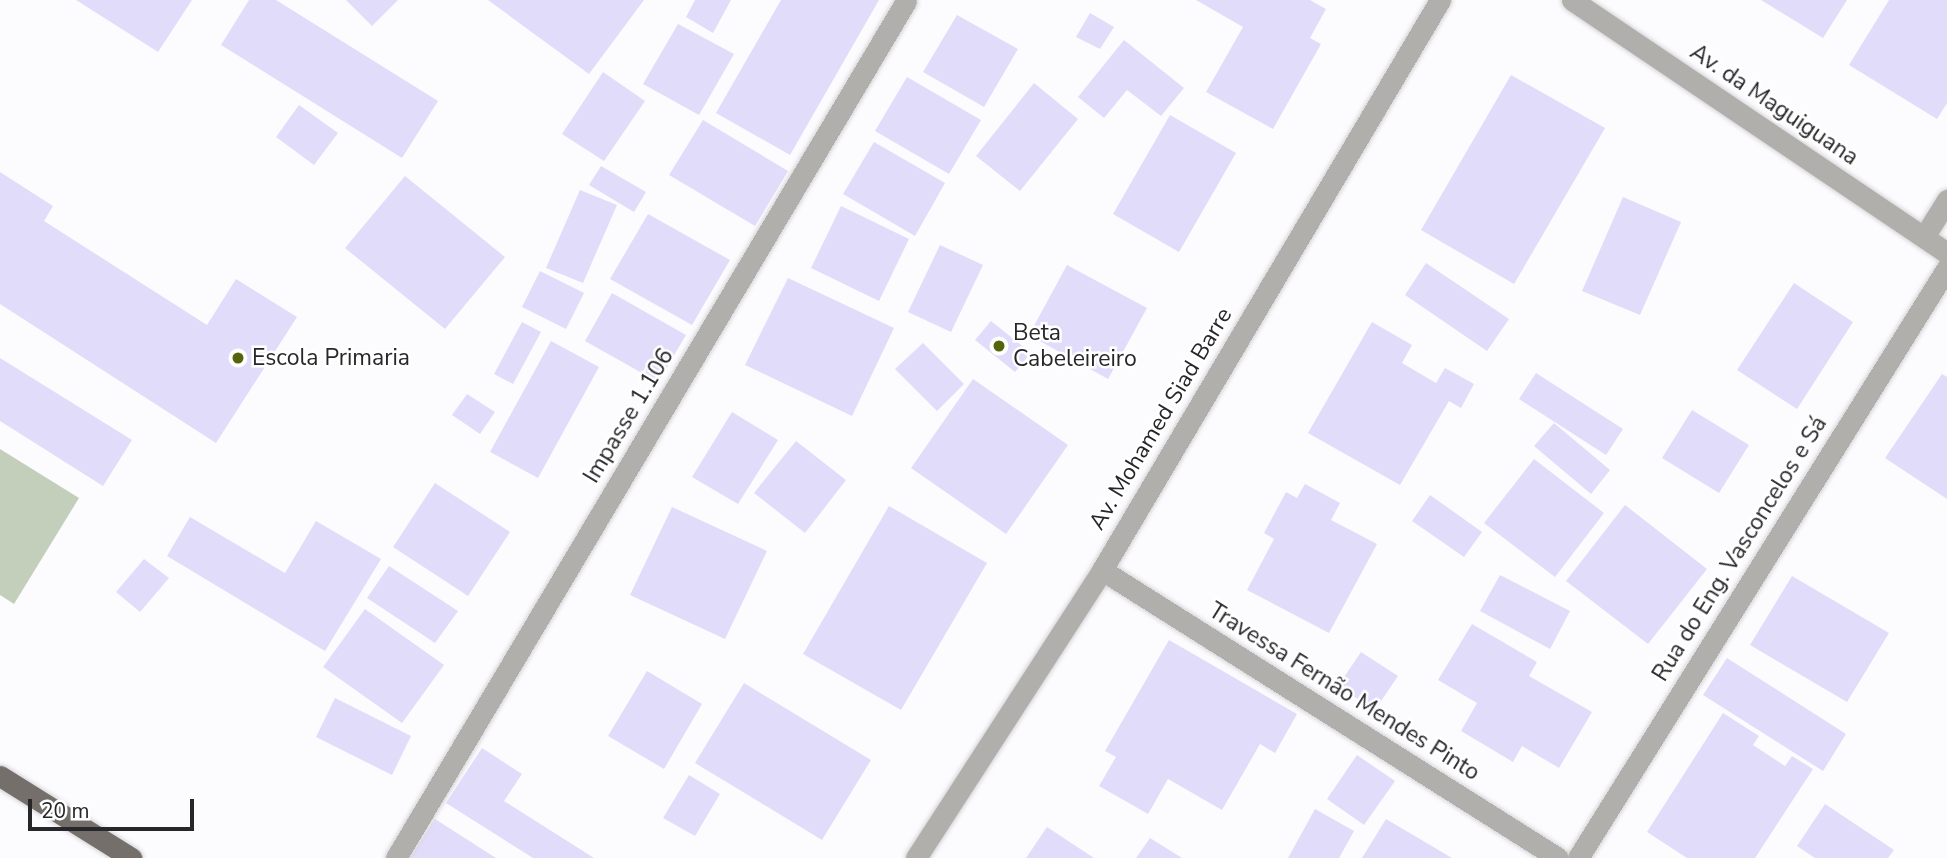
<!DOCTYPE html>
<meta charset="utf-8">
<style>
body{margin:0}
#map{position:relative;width:1947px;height:858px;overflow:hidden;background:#fcfbfe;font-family:"Nunito Sans",sans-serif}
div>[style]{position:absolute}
.green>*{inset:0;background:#c4cfbb}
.building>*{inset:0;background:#e2dcfb}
.roads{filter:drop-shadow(0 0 2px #d6d5d8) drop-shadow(0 0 2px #d6d5d8)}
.minor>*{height:21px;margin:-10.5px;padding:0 10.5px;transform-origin:10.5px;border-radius:10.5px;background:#b1afac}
.primary>*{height:21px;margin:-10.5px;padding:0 10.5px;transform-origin:10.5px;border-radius:10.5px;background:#746f6a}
.dots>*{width:19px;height:19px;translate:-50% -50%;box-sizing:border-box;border:4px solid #fff;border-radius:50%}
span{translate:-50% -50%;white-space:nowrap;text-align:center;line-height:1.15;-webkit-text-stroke:5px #fff;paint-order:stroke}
.street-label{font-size:23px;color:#272629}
.poi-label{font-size:23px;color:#272629}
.left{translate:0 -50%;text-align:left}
.scale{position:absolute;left:28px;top:799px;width:166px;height:32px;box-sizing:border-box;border:4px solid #272629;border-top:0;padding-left:9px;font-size:21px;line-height:24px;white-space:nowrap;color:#272629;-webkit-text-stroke:5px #fff;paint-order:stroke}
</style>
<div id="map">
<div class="green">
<div style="clip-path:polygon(0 449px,79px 498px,14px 604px,0 595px)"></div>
</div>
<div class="building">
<div style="clip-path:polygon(76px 0,192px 0,158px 52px)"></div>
<div style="clip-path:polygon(249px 0,276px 0,438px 101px,402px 158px,221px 45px)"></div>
<div style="clip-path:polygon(346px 0,398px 0,372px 26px)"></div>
<div style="clip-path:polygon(488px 0,644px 0,589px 74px)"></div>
<div style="clip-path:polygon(695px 0,731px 0,713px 33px,686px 17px)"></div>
<div style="clip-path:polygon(781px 0,879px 0,790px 155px,716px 113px)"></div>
<div style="clip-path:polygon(1196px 0,1310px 0,1326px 9px,1310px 38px,1321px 44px,1273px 129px,1206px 92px,1243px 27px)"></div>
<div style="clip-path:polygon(1761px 0,1847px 0,1823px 38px)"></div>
<div style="clip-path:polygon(1889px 0,1947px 0,1947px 103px,1937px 119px,1849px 65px)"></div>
<div style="clip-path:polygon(1090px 13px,1114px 27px,1100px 49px,1076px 37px)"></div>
<div style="clip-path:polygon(957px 15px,1018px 49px,984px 107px,923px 72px)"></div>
<div style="clip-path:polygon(678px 24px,734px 54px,699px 115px,643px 84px)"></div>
<div style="clip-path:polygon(1124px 40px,1184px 88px,1161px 116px,1127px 90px,1104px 118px,1078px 97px)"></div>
<div style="clip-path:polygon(603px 72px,645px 101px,604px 161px,562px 134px)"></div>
<div style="clip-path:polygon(1511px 75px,1605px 128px,1514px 284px,1421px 230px)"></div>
<div style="clip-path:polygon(907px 77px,981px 120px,949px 174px,875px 131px)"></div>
<div style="clip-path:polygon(1034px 83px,1078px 119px,1020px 191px,976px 156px)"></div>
<div style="clip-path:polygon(299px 105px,338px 133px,314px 165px,276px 137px)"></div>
<div style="clip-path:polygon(1170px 115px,1236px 153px,1179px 252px,1113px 214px)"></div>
<div style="clip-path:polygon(703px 120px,788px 171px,755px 226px,669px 175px)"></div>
<div style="clip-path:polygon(874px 142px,945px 183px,915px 236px,843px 194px)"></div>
<div style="clip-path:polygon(601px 166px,646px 192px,634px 212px,589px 185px)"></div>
<div style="clip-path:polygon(0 172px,53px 206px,44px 221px,207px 325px,236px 279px,297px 317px,216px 443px,0 304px)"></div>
<div style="clip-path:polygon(405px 176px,505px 257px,445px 329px,345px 248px)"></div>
<div style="clip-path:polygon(580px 190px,617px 205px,583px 283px,546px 268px)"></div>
<div style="clip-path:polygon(1623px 197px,1681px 222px,1640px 315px,1582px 291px)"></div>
<div style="clip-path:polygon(841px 206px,909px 239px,879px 301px,811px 268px)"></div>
<div style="clip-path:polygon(648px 214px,730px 260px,692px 325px,610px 279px)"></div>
<div style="clip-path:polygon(940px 245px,983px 265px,951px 332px,908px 312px)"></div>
<div style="clip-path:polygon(1426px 263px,1509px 319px,1487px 351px,1405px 295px)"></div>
<div style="clip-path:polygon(1067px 265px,1147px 308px,1108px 379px,1029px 335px)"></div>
<div style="clip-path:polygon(540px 271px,584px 293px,566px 329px,522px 307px)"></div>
<div style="clip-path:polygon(788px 278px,894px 328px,852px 416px,745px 365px)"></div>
<div style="clip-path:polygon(1794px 283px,1853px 322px,1797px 409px,1737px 370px)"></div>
<div style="clip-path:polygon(612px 293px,686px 335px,658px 382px,585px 341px)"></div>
<div style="clip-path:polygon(991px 321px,1031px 353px,1015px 372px,975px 340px)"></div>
<div style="clip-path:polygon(522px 322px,541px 332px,513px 384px,494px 374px)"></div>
<div style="clip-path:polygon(1372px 322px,1412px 345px,1402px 363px,1436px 383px,1445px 368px,1474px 384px,1461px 408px,1449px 401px,1400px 485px,1308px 433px)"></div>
<div style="clip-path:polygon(551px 341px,599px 367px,538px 478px,490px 452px)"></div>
<div style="clip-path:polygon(923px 343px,964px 384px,937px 411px,895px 369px)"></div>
<div style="clip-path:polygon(0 358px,132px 440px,103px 486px,0 421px)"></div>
<div style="clip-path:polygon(1536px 373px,1623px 429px,1606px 455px,1519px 399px)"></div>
<div style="clip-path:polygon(1942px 374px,1947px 377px,1947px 499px,1885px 458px)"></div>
<div style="clip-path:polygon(973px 379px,1068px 445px,1006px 534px,911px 468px)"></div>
<div style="clip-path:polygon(467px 394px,495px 412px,480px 434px,452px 415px)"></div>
<div style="clip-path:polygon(1692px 410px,1749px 445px,1719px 493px,1662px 458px)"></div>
<div style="clip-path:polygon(732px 412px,778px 440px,738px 504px,692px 477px)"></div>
<div style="clip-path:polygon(1554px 423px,1610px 470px,1591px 494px,1534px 446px)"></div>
<div style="clip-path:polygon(796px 441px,846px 480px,805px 533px,754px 493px)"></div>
<div style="clip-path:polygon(1534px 459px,1604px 513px,1555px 577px,1484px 523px)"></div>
<div style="clip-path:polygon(435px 483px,510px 532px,468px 596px,393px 547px)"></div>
<div style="clip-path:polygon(1305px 484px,1340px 503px,1331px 520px,1377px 544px,1329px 633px,1247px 590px,1274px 539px,1264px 533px,1286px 492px,1297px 498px)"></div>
<div style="clip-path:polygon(1430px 495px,1482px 532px,1464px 557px,1412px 521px)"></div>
<div style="clip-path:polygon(1625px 505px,1707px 569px,1648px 644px,1566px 581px)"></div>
<div style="clip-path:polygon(889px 506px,987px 563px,901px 710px,803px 654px)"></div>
<div style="clip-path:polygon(672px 507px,767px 551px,725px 639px,630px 595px)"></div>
<div style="clip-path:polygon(190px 517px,285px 573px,316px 521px,381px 559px,325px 651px,167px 556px)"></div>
<div style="clip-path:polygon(144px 559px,169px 578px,140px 612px,116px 592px)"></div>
<div style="clip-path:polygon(389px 566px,458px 611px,435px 643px,367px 598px)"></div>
<div style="clip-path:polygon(1500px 575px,1570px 611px,1550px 649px,1480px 611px)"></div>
<div style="clip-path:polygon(1792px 576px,1889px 633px,1847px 702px,1750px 645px)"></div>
<div style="clip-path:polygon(365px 609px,444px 665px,402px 723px,323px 667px)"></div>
<div style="clip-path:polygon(1472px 624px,1537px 662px,1529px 676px,1592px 712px,1559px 768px,1522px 746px,1513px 762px,1461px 731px,1477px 703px,1438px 680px)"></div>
<div style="clip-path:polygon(1169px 640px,1297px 714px,1275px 753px,1260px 744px,1222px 810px,1168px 779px,1148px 814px,1099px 786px,1116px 757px,1105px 751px)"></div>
<div style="clip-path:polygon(1361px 652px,1398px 676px,1375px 710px,1338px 686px)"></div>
<div style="clip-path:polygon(1727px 658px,1846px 734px,1823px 771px,1703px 695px)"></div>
<div style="clip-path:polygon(647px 671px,702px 704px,664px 769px,608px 736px)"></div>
<div style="clip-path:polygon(744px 683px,871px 760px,822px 840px,695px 763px)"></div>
<div style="clip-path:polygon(335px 698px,411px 736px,392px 775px,316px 737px)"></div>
<div style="clip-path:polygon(1723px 713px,1759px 736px,1753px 745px,1785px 766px,1792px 756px,1813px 769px,1755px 858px,1687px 858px,1647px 832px)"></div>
<div style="clip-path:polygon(482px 748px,522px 774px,504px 801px,594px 858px,533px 858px,446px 803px)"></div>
<div style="clip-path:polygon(1357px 755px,1395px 781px,1364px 825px,1327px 799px)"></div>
<div style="clip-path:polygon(689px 775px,720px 794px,695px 836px,663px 818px)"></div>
<div style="clip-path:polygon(1825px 804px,1894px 850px,1888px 858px,1815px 858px,1797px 846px)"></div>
<div style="clip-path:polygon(1315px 809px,1354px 831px,1339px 858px,1288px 858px)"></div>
<div style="clip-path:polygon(435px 819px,496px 858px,410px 858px)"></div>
<div style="clip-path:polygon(1386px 819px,1452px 858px,1362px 858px)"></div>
<div style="clip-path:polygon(1047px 827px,1094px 858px,1026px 858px)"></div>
<div style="clip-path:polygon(1150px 838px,1182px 858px,1136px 858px)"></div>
</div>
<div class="roads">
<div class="minor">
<div style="left:1572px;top:0;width:452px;rotate:34deg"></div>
<div style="left:1924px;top:237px;width:44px;rotate:-58.1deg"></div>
<div style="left:1102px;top:570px;width:539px;rotate:32.28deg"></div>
<div style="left:396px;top:858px;width:997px;rotate:-59.24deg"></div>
<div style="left:916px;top:858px;width:343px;rotate:-57.1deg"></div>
<div style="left:1102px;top:570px;width:663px;rotate:-59.33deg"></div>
<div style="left:1578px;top:858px;width:696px;rotate:-57.98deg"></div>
</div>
<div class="primary">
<div style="left:0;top:776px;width:155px;rotate:32deg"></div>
</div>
</div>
<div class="dots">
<div style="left:999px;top:346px;background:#54640b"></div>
<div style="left:238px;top:358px;background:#54640b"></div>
</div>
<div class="street-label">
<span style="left:1774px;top:105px;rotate:34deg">Av. da Maguiguana</span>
<span style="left:629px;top:416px;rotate:-59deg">Impasse 1.106</span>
<span style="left:1161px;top:419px;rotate:-59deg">Av. Mohamed Siad Barre</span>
<span style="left:1740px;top:549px;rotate:-58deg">Rua do Eng. Vasconcelos e Sá</span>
<span style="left:1344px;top:692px;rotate:32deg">Travessa Fernão Mendes Pinto</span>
</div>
<div class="poi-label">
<span class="left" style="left:1013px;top:346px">Beta<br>Cabeleireiro</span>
<span class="left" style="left:252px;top:358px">Escola Primaria</span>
</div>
<div class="scale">20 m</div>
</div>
